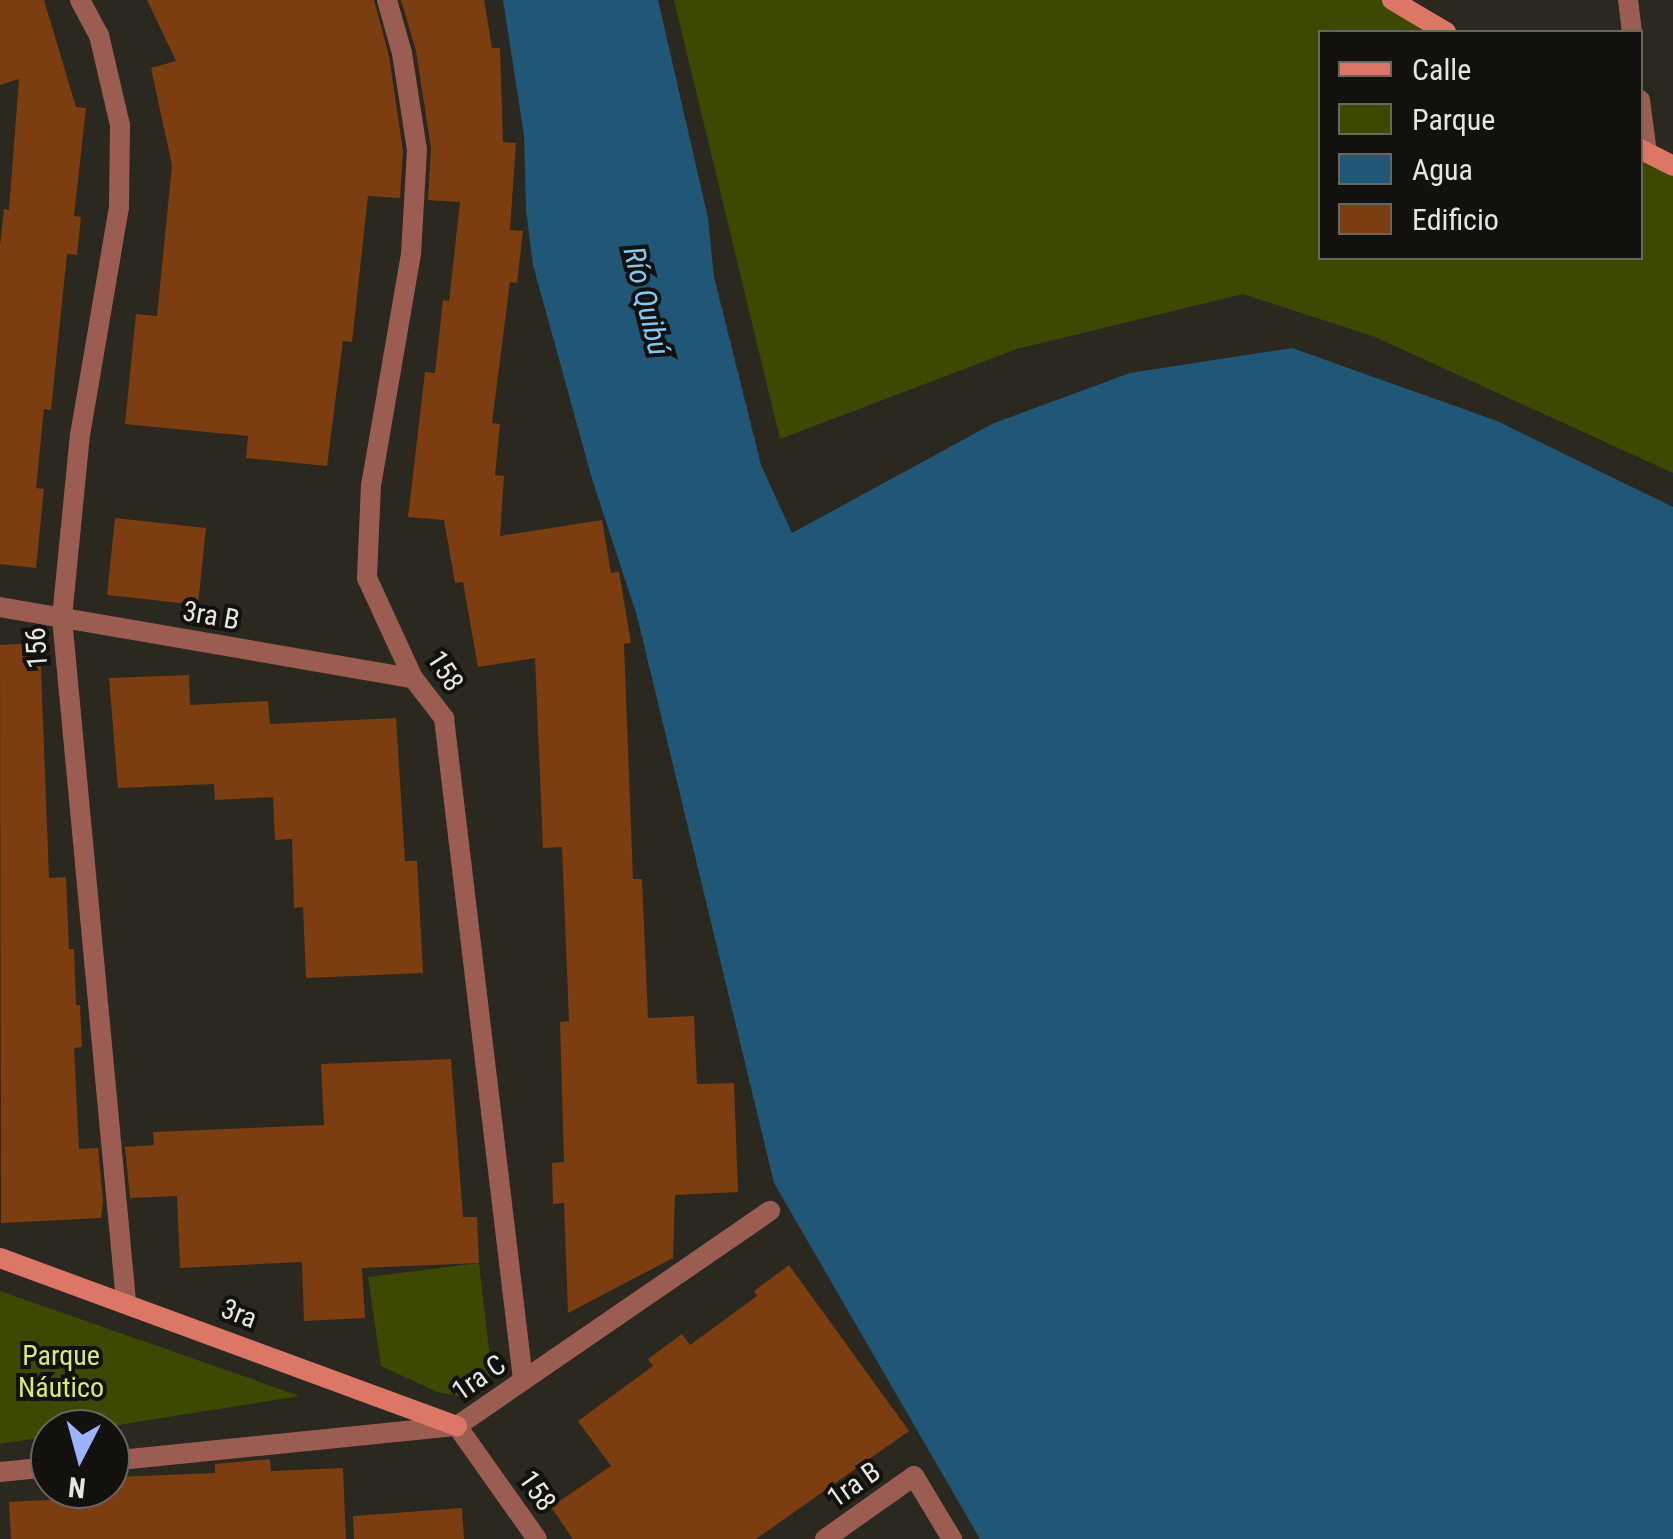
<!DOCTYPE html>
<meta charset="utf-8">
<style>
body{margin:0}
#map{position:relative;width:1673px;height:1539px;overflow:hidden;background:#2a281f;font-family:"Roboto Condensed",sans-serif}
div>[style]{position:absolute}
.green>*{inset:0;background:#3d4900}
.water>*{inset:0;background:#205777}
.building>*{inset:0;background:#7c3d10}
.street>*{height:20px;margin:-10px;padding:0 10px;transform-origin:10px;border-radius:10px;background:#9b5c51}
.secondary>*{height:20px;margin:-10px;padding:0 10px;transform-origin:10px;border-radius:10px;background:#dc7767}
span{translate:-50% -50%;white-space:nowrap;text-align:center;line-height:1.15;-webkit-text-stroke:8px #12110d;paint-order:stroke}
.street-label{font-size:28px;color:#e6e5df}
.park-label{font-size:28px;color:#d4ef6c}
.water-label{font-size:30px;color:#82c8f6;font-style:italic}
.legend{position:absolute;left:1318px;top:30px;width:325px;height:230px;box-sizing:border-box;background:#12110d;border:2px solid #676661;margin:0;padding:12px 18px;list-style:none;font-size:30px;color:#e6e5df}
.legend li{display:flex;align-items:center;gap:20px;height:50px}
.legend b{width:50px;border:2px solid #676661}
.north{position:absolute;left:30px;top:1409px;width:100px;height:100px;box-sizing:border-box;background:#12110d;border:2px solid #676661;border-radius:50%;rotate:186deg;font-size:28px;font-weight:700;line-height:40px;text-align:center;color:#e6e5df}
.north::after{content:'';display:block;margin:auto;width:35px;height:45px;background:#9eb3fd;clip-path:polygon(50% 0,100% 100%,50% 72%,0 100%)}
</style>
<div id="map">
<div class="green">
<div style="clip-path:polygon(674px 0,1392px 0,1446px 32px,1320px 32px,1320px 258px,1640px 258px,1641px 149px,1673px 166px,1673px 473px,1375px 337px,1243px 294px,1017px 349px,780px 439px)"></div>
<div style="clip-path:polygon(479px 1263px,491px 1367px,487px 1387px,477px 1395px,463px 1397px,437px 1392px,381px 1366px,368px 1277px)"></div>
<div style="clip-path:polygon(0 1291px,300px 1396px,93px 1429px,50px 1429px,50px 1436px,0 1444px)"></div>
</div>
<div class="water">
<div style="clip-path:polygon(503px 0,658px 0,708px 218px,714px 277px,761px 465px,792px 533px,994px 423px,1130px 373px,1292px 348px,1497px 421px,1673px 507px,1673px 1539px,980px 1539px,774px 1183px,637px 616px,592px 479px,533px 265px,526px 210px,524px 135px)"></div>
</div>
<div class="building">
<div style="clip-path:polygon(0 0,44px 0,76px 107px,86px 108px,74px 216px,81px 217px,77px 255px,67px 254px,51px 410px,44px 409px,36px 488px,44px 489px,36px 568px,0 564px,0 246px,4px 209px,9px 210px,19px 79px,0 85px)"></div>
<div style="clip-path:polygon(147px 0,374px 0,389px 56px,403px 151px,400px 198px,368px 196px,352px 342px,343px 341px,327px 466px,246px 458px,248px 436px,125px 424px,136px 314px,157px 316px,172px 165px,151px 68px,176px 61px)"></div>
<div style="clip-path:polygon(401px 0,484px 0,492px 48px,500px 48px,503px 142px,516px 143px,510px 230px,523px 231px,517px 283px,510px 282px,492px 423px,500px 424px,495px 475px,504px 476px,500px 536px,602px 520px,611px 573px,619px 572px,631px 643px,624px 644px,633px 879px,642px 879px,648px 1018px,694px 1016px,697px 1084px,734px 1083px,738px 1192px,675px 1195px,673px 1258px,568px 1313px,564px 1203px,553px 1204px,552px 1163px,564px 1162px,560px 1022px,569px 1021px,562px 847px,543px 848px,535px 658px,478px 667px,463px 582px,455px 583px,444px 520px,408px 517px,425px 372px,435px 373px,443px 300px,449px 301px,460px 202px,428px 200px,431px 148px,416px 51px)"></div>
<div style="clip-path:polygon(115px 518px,206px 528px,198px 605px,107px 595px)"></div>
<div style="clip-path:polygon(40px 643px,49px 878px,66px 877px,69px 949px,74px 949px,76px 1005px,80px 1005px,82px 1047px,74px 1048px,79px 1149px,98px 1148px,103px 1200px,101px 1218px,1px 1223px,0 645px)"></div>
<div style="clip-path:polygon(189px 675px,190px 705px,268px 701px,270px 724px,396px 718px,405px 861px,417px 861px,423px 973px,306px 978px,303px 907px,294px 908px,292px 839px,275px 840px,273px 797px,215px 800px,214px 784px,118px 788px,109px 678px)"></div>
<div style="clip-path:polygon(451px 1059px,463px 1217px,477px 1217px,479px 1263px,362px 1268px,365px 1318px,304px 1321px,302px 1262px,180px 1268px,177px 1196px,130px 1198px,125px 1147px,154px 1145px,153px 1132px,324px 1125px,321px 1064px)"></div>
<div style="clip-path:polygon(789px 1265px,909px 1431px,756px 1539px,573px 1539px,551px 1507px,611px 1466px,578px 1421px,653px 1366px,648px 1359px,682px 1334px,690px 1345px,757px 1296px,754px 1291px)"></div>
<div style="clip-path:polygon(270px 1459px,271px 1471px,343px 1468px,346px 1539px,11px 1539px,9px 1502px,69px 1499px,69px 1489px,118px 1489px,117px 1477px,215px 1473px,215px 1464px)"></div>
<div style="clip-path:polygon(462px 1508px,464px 1539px,354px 1539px,353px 1516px)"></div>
</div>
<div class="street">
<div style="left:80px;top:0;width:40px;rotate:62deg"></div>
<div style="left:99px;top:35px;width:92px;rotate:76.9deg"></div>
<div style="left:120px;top:125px;width:82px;rotate:90.7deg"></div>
<div style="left:119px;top:207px;width:230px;rotate:99.7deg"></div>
<div style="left:80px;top:434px;width:185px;rotate:95.6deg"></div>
<div style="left:62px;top:618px;width:686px;rotate:84.65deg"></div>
<div style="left:387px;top:0;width:55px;rotate:74.2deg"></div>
<div style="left:402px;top:53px;width:98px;rotate:81.2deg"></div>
<div style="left:417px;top:150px;width:104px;rotate:93.3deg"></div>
<div style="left:411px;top:254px;width:234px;rotate:99.8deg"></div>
<div style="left:371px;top:485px;width:93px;rotate:92.5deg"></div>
<div style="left:367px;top:578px;width:110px;rotate:65.3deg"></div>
<div style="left:413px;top:678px;width:51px;rotate:52.2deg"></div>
<div style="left:444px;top:718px;width:667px;rotate:83.19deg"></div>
<div style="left:1628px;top:0;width:32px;rotate:83deg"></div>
<div style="left:1640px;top:100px;width:53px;rotate:82.5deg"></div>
<div style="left:0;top:607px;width:419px;rotate:9.8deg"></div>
<div style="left:457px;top:1426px;width:138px;rotate:54.7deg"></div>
<div style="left:110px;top:1461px;width:349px;rotate:-5.8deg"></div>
<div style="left:457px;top:1426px;width:380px;rotate:-34.5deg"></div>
<div style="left:0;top:1472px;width:50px;rotate:-5.7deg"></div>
<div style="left:825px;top:1539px;width:109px;rotate:-35.3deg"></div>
<div style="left:914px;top:1476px;width:74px;rotate:58.9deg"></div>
</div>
<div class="secondary">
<div style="left:1392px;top:0;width:63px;rotate:30.7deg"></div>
<div style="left:1640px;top:149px;width:37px;rotate:27deg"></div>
<div style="left:0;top:1258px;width:487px;rotate:20.2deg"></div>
</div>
<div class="street-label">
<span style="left:211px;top:616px;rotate:10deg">3ra B</span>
<span style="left:37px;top:648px;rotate:-94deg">156</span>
<span style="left:445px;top:671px;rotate:57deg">158</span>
<span style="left:239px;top:1314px;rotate:21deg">3ra</span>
<span style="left:479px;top:1378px;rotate:-35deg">1ra C</span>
<span style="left:854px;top:1485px;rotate:-35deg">1ra B</span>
<span style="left:537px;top:1491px;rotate:55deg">158</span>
</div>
<div class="park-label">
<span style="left:61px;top:1372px">Parque<br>Náutico</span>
</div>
<div class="water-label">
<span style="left:646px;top:301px;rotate:76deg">Río Quibú</span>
</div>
<ul class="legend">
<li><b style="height:12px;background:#dc7767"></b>Calle</li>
<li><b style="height:28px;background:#3d4900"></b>Parque</li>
<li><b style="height:28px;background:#205777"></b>Agua</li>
<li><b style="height:28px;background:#7c3d10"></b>Edificio</li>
</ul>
<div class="north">N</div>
</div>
